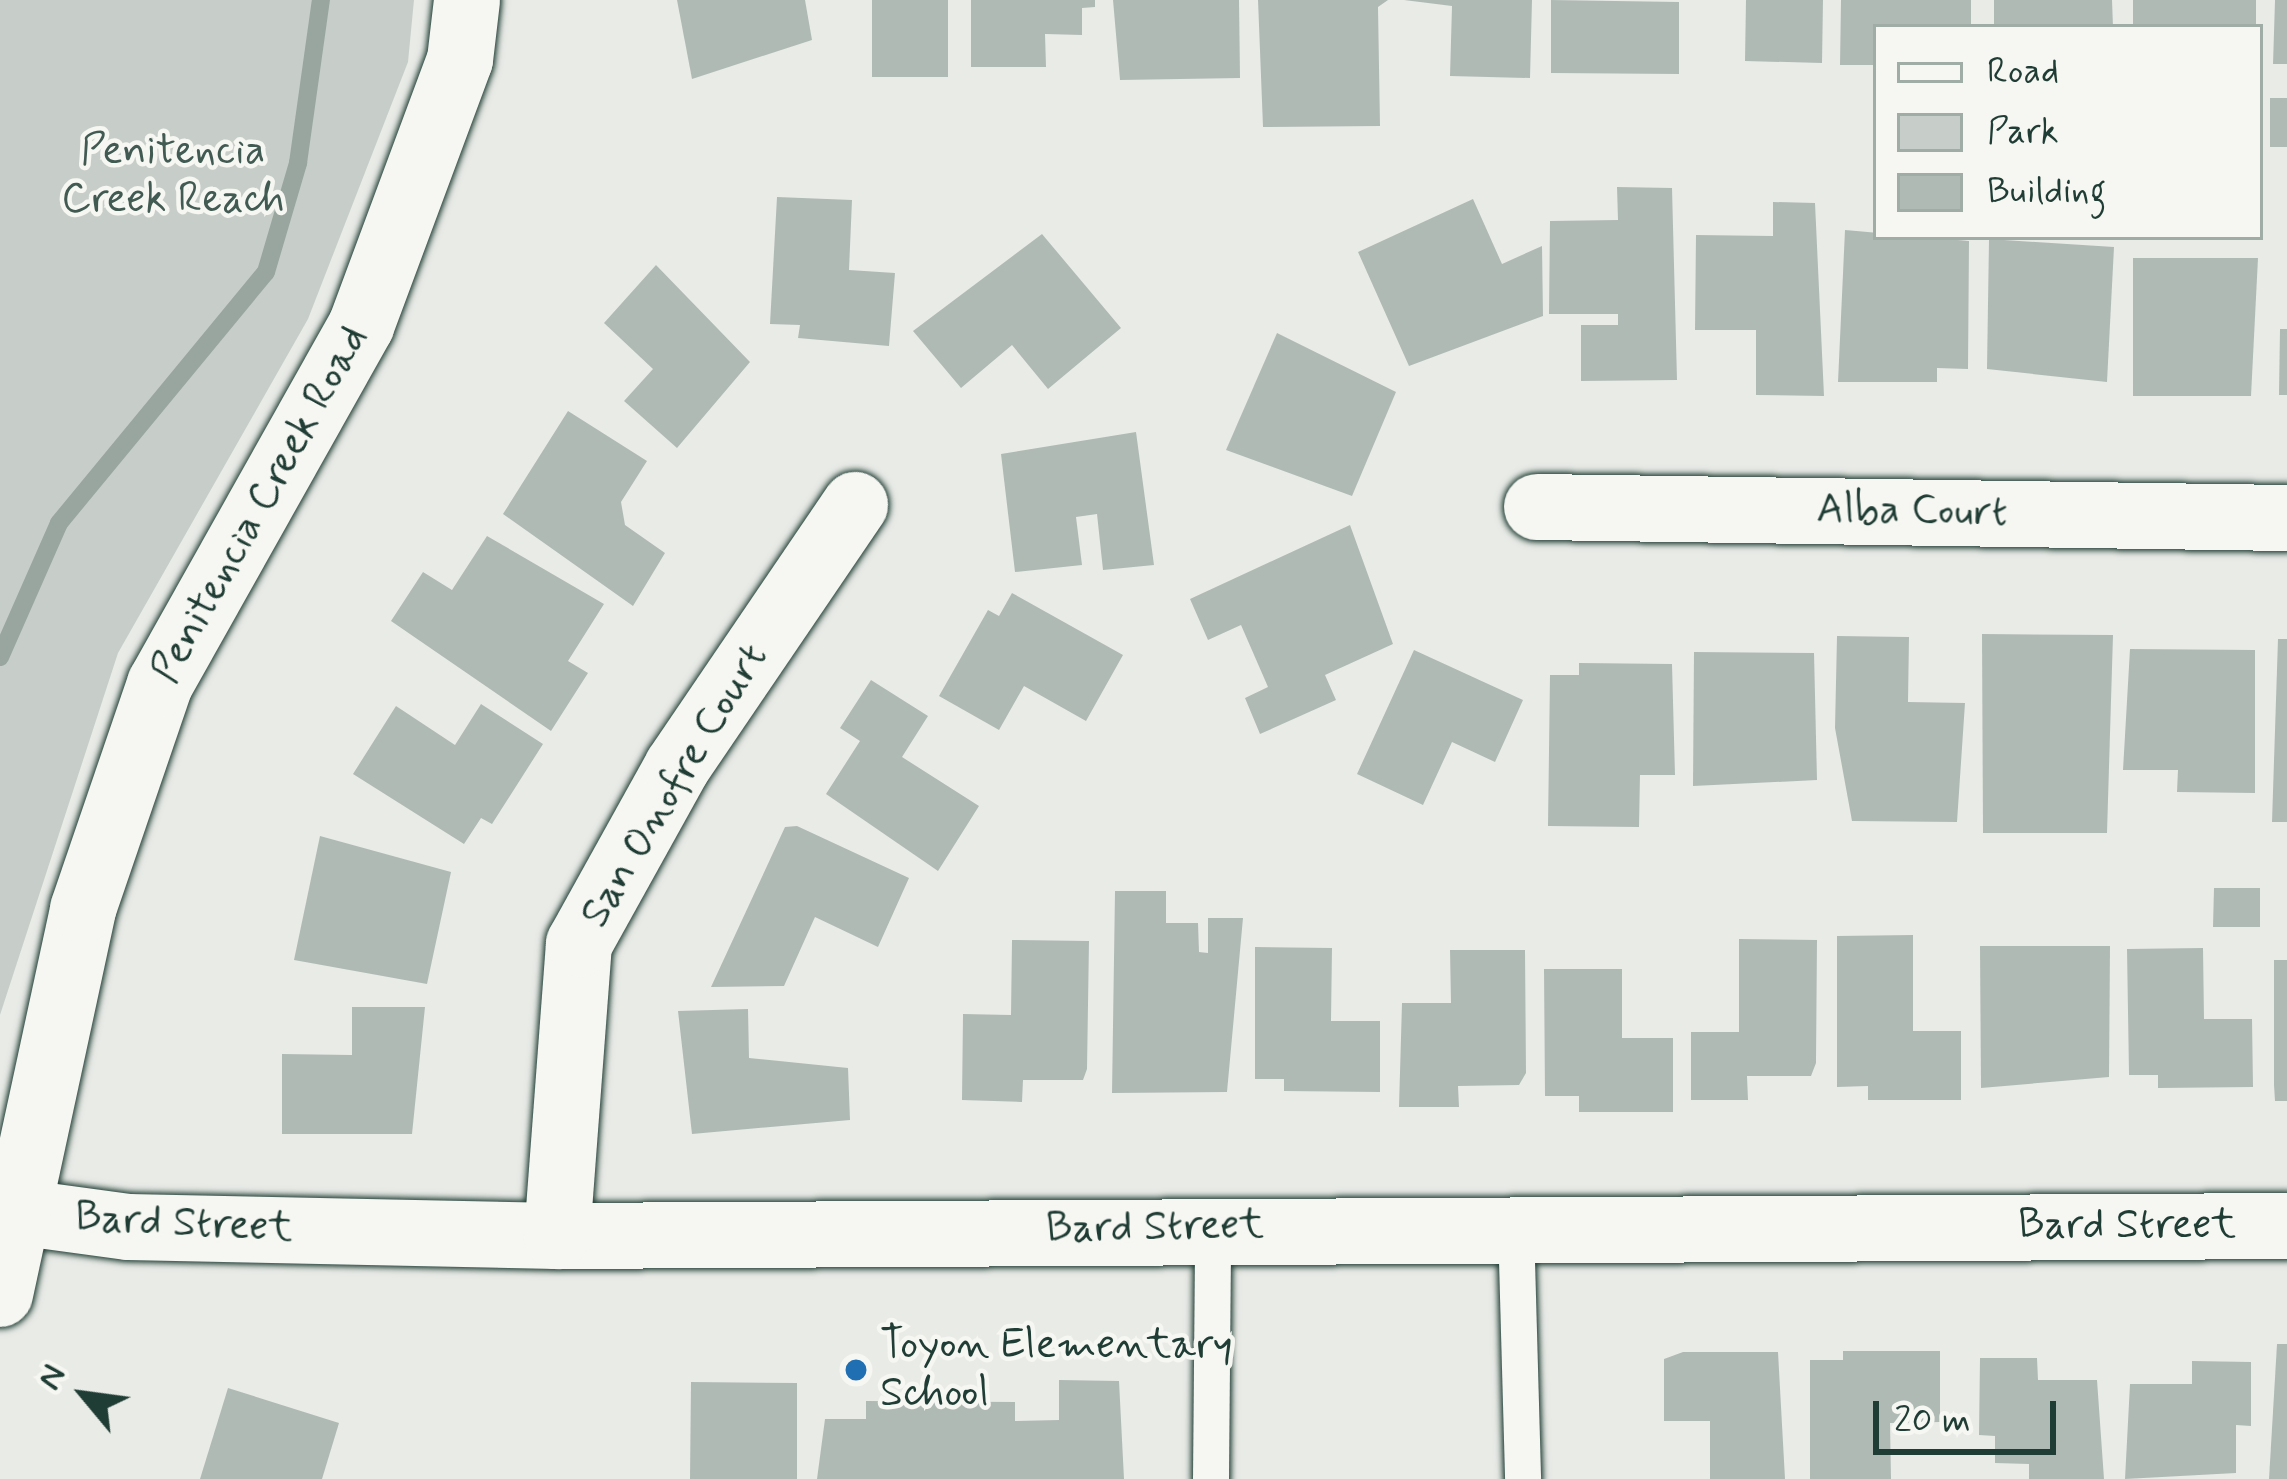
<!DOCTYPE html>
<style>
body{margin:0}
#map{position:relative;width:2287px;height:1479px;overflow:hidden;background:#e9ebe7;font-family:Mynerve,sans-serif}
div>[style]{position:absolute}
.green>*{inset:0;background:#c7cec9}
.stream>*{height:18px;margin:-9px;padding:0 9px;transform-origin:9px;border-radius:9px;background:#99a6a0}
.building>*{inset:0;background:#b0bab5}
.roads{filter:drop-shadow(0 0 3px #1f3d34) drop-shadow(0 0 3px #1f3d34)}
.service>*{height:36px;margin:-18px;padding:0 18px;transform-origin:18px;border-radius:18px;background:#f6f6f2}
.minor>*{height:66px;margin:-33px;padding:0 33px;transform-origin:33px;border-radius:33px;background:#f6f6f2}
.tertiary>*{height:66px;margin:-33px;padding:0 33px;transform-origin:33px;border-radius:33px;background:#f6f6f2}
.dots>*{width:33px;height:33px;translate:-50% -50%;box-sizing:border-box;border:6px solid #f6f6f2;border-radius:50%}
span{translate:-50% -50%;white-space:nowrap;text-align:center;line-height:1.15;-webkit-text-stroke:9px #f6f6f2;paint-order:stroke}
.park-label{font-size:42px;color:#415a52}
.street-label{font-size:42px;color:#1f3d34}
.poi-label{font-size:42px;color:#1f3d34}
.left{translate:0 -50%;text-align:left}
.legend{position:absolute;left:1873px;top:24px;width:390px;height:216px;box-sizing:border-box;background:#f6f6f2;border:3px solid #a0aca6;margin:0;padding:15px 21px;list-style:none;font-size:36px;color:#1f3d34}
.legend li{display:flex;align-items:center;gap:24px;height:60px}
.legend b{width:60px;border:3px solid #a0aca6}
.north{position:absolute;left:24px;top:1335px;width:120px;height:120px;-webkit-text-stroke:9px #f6f6f2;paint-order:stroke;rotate:299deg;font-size:33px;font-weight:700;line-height:48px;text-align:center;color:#1f3d34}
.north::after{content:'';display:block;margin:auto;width:42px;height:54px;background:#1f3d34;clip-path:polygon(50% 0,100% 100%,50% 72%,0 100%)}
.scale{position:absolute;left:1873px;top:1401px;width:183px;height:54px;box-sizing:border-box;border:6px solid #1f3d34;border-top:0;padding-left:15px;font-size:36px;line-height:42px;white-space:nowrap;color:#1f3d34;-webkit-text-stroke:9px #f6f6f2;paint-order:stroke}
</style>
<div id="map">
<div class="green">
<div style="clip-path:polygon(0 0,414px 0,408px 62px,308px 319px,118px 653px,0 1015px)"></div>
</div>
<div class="stream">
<div style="left:0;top:657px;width:146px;rotate:-66.2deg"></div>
<div style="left:59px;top:523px;width:325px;rotate:-50.5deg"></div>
<div style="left:266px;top:272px;width:114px;rotate:-73.6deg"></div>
<div style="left:298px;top:163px;width:165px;rotate:-82deg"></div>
</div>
<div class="building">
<div style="clip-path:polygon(677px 0,805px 0,812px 40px,692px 79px)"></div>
<div style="clip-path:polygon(872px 0,948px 0,948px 77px,872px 77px)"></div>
<div style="clip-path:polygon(971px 0,1095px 0,1095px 7px,1082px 8px,1082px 35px,1045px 34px,1046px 67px,971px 67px)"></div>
<div style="clip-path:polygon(1113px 0,1239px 0,1240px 78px,1120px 80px)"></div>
<div style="clip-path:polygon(1258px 0,1388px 0,1378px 7px,1380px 126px,1263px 127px)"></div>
<div style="clip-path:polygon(1404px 0,1532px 0,1530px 78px,1450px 76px,1452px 6px)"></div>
<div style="clip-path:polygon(1551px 0,1679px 2px,1679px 74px,1551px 73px)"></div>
<div style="clip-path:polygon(1746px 0,1823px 0,1822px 63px,1745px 61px)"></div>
<div style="clip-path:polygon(1841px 0,1971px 0,1971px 27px,1876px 27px,1876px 65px,1840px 65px)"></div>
<div style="clip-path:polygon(1994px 0,2112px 0,2113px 27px,1994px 27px)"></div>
<div style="clip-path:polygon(2133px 0,2256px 0,2256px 27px,2133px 27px)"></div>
<div style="clip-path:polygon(2275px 0,2287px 0,2287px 64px,2273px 64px)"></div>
<div style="clip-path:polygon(2270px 98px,2287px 98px,2287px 147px,2270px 147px)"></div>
<div style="clip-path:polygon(1617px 187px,1672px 188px,1677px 380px,1581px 381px,1581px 325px,1618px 325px,1618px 314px,1549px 314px,1550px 221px,1618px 220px)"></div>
<div style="clip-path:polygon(777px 197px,852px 200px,849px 270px,895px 273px,889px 346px,798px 338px,800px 325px,770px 324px)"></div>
<div style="clip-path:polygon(1473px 199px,1502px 264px,1542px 246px,1543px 316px,1409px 366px,1358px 252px)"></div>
<div style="clip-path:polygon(1773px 202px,1815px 203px,1824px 396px,1756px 395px,1756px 330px,1695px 330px,1696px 235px,1773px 236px)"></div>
<div style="clip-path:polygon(1845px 230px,1969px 241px,1968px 369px,1937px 368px,1937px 382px,1838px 382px)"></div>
<div style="clip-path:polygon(1042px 234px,1121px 328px,1048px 389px,1012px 345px,961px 388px,913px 331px)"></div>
<div style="clip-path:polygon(1989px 239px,2114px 247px,2107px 382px,1987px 369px)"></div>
<div style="clip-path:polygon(2133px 258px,2258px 258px,2251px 396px,2133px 396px)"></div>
<div style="clip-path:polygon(656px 265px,750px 362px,677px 448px,624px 401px,653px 369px,604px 323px)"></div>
<div style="clip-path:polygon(2280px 329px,2287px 329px,2287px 395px,2279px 395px)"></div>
<div style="clip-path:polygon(1277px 333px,1396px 392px,1352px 496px,1226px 450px)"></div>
<div style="clip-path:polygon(568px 411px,647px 461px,621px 502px,625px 525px,665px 553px,633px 606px,503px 514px)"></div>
<div style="clip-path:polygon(1136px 432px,1154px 565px,1103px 570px,1097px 514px,1076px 517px,1082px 565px,1015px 572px,1001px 454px)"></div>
<div style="clip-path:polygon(1350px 525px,1393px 644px,1325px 675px,1336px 700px,1260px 734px,1245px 698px,1268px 687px,1241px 625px,1208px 640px,1190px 599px)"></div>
<div style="clip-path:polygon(487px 536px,604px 604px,568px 661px,588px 673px,551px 731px,391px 621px,423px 572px,452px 590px)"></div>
<div style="clip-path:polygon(1012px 593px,1123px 655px,1086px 721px,1024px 686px,999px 730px,939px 696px,988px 610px,999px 616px)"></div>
<div style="clip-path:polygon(1982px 634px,2113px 635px,2107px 833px,1983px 833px)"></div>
<div style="clip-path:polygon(1837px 636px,1909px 637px,1908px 702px,1965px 703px,1957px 822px,1852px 821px,1835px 728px)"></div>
<div style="clip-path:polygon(2278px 639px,2287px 639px,2287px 822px,2272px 822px)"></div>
<div style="clip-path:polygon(2130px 649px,2255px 650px,2255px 793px,2177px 792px,2178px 770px,2123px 770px)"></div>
<div style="clip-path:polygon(1414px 650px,1523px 700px,1495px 762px,1452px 742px,1423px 805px,1357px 774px)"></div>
<div style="clip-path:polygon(1694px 652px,1814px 653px,1817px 780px,1693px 786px)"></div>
<div style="clip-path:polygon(1579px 663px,1672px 664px,1675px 775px,1640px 775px,1639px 827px,1548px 826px,1550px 675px,1579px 675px)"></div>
<div style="clip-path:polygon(871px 680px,928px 716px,902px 757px,979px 806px,938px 871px,826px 794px,860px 741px,840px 728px)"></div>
<div style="clip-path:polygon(481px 704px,543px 744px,492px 824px,481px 818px,464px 844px,353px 774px,396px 706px,455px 745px)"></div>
<div style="clip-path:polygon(797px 826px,909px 878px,878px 947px,815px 917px,784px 986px,711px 987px,785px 827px)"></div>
<div style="clip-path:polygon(320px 836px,451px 872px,427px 984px,294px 960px)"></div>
<div style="clip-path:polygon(2214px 888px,2260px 888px,2260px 927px,2213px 927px)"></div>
<div style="clip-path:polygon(1115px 891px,1166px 891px,1166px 923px,1198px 923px,1199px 952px,1208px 953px,1208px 918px,1243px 918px,1227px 1092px,1112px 1093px)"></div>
<div style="clip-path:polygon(1913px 935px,1913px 1031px,1961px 1031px,1961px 1100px,1868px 1100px,1868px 1086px,1837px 1087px,1837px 936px)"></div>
<div style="clip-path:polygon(1739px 939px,1817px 940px,1816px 1063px,1811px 1076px,1747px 1076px,1748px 1100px,1691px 1100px,1691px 1032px,1739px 1032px)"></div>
<div style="clip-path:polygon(1012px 940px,1089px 941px,1087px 1069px,1083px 1080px,1023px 1080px,1022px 1102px,962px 1100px,963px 1014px,1011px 1015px)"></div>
<div style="clip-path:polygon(1980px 946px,2110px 946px,2109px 1077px,1981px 1088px)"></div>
<div style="clip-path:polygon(1255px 947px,1332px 948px,1331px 1021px,1380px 1021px,1380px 1092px,1284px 1091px,1284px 1079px,1255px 1079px)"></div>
<div style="clip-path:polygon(2203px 948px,2204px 1019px,2252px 1019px,2253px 1087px,2158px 1088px,2158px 1075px,2129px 1075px,2127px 949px)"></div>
<div style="clip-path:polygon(1450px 950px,1525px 950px,1526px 1073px,1519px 1085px,1458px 1086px,1459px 1107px,1399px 1107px,1402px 1003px,1451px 1003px)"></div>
<div style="clip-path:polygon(2274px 960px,2287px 960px,2287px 1101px,2275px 1101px,2274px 1085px)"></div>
<div style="clip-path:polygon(1544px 969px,1622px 969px,1622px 1038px,1673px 1038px,1673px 1112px,1579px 1112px,1579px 1096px,1545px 1096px)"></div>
<div style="clip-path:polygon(352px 1007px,425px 1007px,412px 1134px,282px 1134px,282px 1054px,352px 1055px)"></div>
<div style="clip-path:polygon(748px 1009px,749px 1058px,848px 1068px,850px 1120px,692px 1134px,678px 1011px)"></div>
<div style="clip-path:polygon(2277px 1344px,2287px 1344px,2287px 1479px,2269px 1479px)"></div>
<div style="clip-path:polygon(1843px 1351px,1940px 1351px,1940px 1422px,1890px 1423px,1891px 1479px,1810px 1479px,1810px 1360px,1843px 1360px)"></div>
<div style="clip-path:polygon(1683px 1352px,1778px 1352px,1785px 1479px,1710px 1479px,1710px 1421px,1664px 1421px,1664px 1359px)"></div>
<div style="clip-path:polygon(1980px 1358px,2037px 1358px,2038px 1380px,2097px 1380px,2104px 1479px,2029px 1479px,2029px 1464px,1995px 1463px,1995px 1436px,1979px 1435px)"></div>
<div style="clip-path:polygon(2192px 1361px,2251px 1362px,2251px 1426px,2236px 1425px,2236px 1473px,2125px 1479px,2130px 1384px,2192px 1384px)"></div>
<div style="clip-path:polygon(1059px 1380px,1119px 1381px,1124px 1479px,817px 1479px,825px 1419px,866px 1419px,866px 1401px,1015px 1402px,1015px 1421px,1059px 1420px)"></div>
<div style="clip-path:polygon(691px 1382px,797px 1383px,797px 1479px,690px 1479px)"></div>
<div style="clip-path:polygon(228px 1388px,339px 1423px,322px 1479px,200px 1479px)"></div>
</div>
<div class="roads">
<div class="service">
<div style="left:1516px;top:1225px;width:254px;rotate:88.4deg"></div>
<div style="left:1211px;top:1479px;width:252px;rotate:-89.5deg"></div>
</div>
<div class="minor">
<div style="left:1537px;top:507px;width:750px;rotate:0.84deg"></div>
<div style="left:25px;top:1213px;width:104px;rotate:7.7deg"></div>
<div style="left:128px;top:1227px;width:429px;rotate:1.2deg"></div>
<div style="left:557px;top:1236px;width:1730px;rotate:-0.33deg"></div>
<div style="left:557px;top:1236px;width:293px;rotate:-85.7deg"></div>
<div style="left:579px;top:944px;width:202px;rotate:-61deg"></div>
<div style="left:677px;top:767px;width:317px;rotate:-55.8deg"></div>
</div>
<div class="tertiary">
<div style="left:0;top:1294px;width:394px;rotate:-77.8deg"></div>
<div style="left:83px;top:909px;width:238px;rotate:-71.1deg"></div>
<div style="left:160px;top:684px;width:411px;rotate:-60.7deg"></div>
<div style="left:361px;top:326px;width:284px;rotate:-69.6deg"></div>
<div style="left:460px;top:60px;width:60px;rotate:-83.3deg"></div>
</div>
</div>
<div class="dots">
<div style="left:856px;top:1370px;background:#1f6fb2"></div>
</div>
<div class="park-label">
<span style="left:173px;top:176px">Penitencia<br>Creek Reach</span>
</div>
<div class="street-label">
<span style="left:261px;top:505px;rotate:-61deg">Penitencia Creek Road</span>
<span style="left:1912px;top:512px;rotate:1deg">Alba Court</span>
<span style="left:675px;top:786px;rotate:-59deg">San Onofre Court</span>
<span style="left:184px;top:1224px;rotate:3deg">Bard Street</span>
<span style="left:2127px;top:1226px">Bard Street</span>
<span style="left:1155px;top:1228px;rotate:-1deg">Bard Street</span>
</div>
<div class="poi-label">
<span class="left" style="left:880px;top:1370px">Toyon Elementary<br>School</span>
</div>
<ul class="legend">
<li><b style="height:15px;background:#f6f6f2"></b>Road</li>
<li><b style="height:33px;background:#c7cec9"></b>Park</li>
<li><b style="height:33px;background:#b0bab5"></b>Building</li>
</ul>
<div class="north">N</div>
<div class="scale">20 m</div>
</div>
